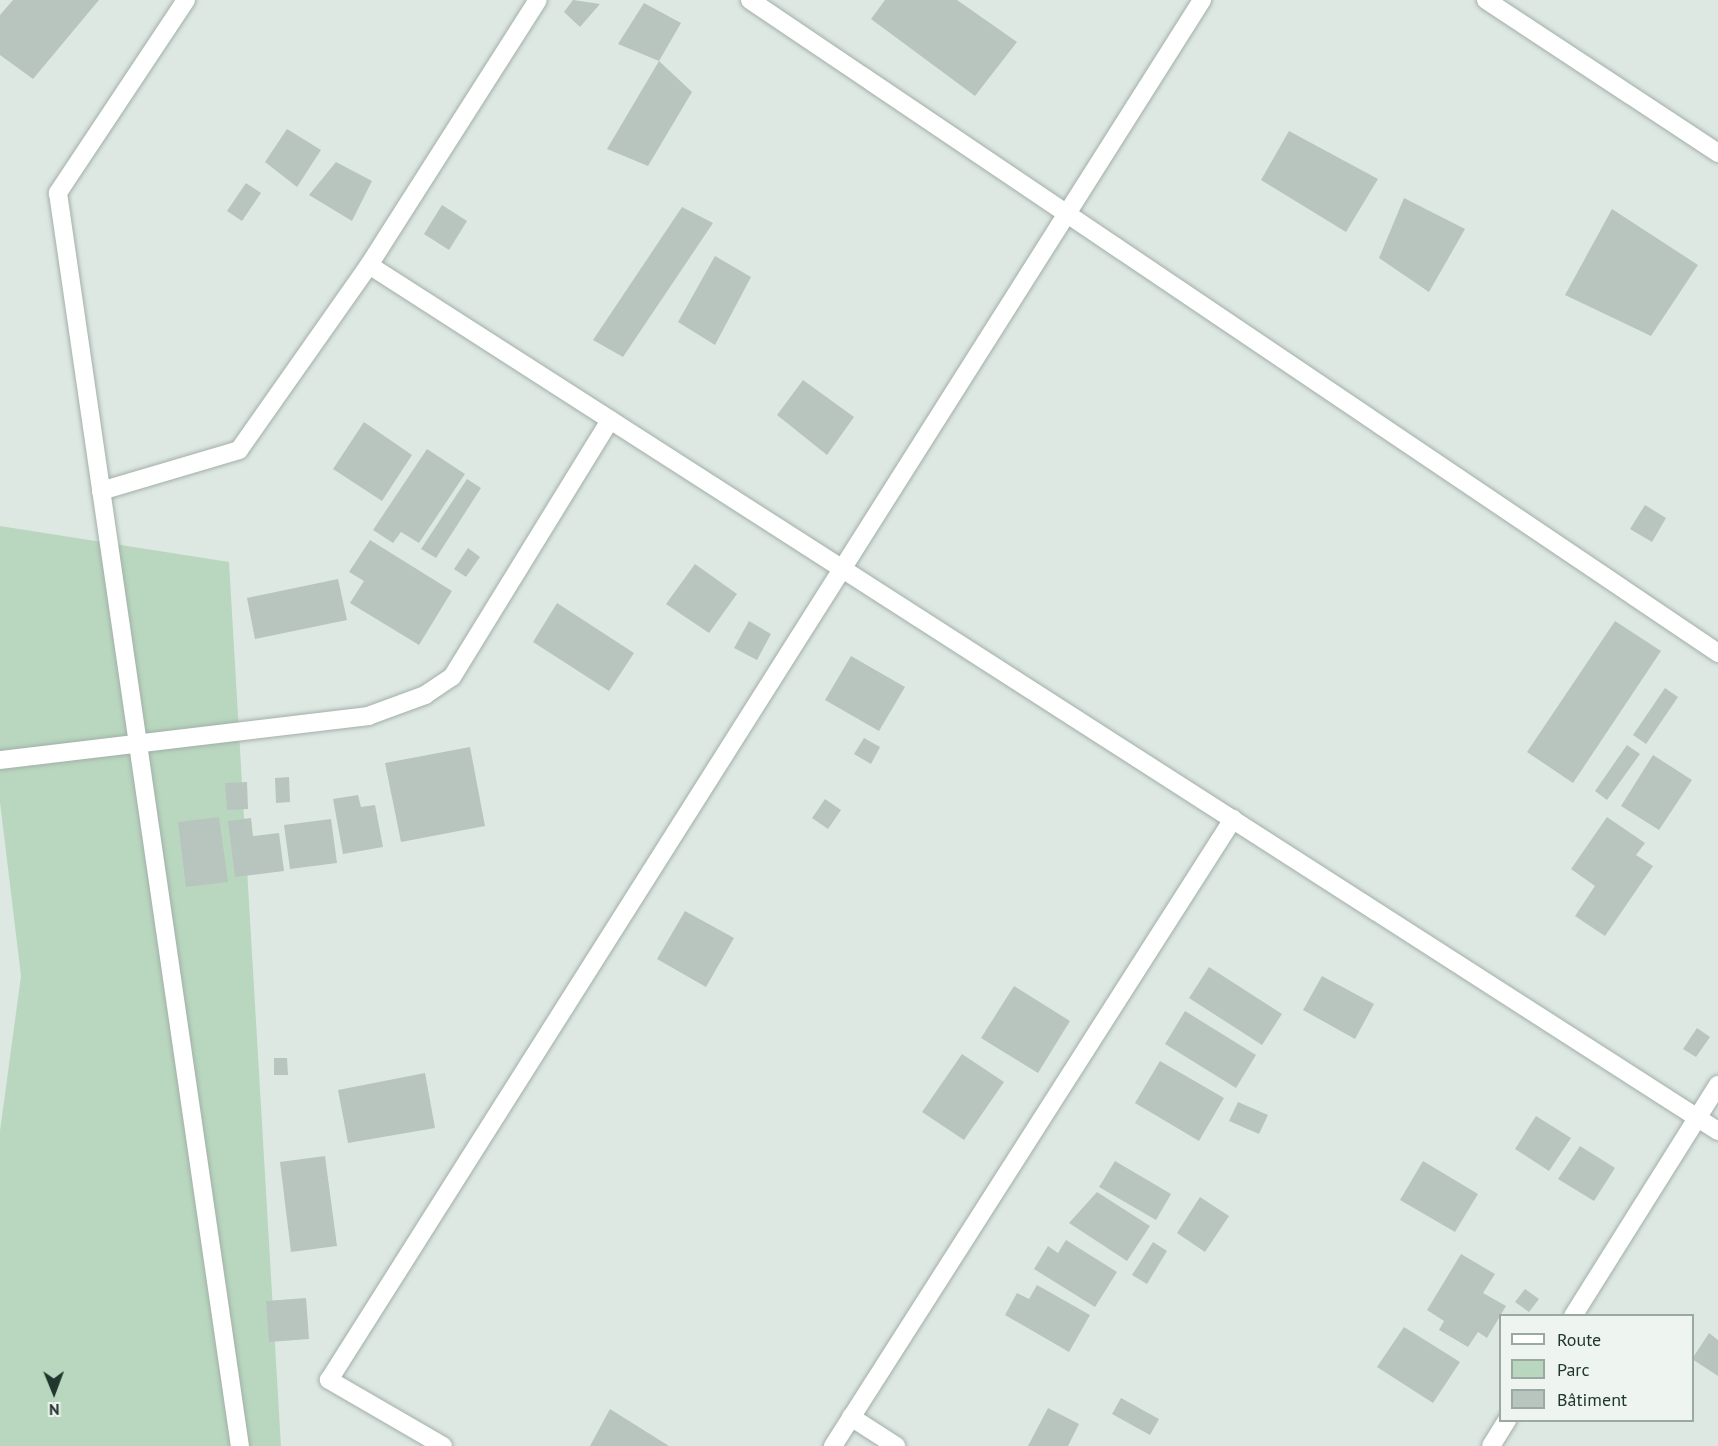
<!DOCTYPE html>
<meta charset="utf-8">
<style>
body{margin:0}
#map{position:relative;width:1718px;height:1446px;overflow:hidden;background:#dee8e3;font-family:"PT Sans",sans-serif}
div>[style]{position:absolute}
.green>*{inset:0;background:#b9d7be}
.building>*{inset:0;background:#b7c5be}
.roads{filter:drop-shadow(0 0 2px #a2afa9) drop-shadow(0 0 2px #a2afa9)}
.street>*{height:18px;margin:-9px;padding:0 9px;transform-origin:9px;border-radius:9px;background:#fff}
span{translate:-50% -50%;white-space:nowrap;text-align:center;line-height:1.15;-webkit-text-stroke:6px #eef5f1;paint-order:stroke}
.legend{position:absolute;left:1499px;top:1314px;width:195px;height:108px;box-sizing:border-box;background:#eef5f1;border:2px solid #9ca9a3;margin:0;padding:8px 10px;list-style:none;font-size:18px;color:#21362e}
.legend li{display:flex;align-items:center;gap:12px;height:30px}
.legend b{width:30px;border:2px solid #9ca9a3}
.north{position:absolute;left:24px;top:1362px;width:60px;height:60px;-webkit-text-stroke:4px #eef5f1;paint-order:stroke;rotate:179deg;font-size:16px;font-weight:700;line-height:24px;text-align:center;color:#21362e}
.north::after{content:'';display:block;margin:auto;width:21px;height:27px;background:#21362e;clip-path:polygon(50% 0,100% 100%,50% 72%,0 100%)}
</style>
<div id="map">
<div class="green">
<div style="clip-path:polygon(0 526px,229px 562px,281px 1446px,0 1446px,0 1131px,21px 976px,0 802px)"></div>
</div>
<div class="building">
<div style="clip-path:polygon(13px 0,99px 0,33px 79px,0 55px,0 15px)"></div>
<div style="clip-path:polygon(573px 0,600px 4px,580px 27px,564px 12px)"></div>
<div style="clip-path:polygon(885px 0,957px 0,1017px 42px,975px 96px,871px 19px)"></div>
<div style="clip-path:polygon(644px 3px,681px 23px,659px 61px,618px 44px)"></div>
<div style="clip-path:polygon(659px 61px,692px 92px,648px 166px,607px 149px)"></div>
<div style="clip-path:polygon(287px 129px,321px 150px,297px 187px,265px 162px)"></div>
<div style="clip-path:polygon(1289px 131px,1378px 179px,1346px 232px,1261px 180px)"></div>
<div style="clip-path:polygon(336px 162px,372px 181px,352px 221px,309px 195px)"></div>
<div style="clip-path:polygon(246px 183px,261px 193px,242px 221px,227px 211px)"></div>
<div style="clip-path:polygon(1404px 198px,1465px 229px,1429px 292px,1379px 258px)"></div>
<div style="clip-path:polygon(442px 205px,467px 221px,449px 250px,424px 234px)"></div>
<div style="clip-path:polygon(682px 207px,713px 223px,623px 357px,593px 340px)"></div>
<div style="clip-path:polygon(1612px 209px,1698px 265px,1651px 336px,1565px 295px)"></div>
<div style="clip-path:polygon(715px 256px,751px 277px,715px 345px,678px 322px)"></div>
<div style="clip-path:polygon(803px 380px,854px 417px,827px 455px,777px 415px)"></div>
<div style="clip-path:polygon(364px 422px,412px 455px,382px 501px,333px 469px)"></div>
<div style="clip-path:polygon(427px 449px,465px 474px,419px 543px,401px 532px,393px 543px,373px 530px)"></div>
<div style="clip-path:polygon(467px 479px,481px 488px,436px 558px,421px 549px)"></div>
<div style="clip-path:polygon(1645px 505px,1666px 518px,1652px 542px,1630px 529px)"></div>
<div style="clip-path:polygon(370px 540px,452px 591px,419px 645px,350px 603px,364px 581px,349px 572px)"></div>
<div style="clip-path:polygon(468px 548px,480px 557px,466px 577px,454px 569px)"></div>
<div style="clip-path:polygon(695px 564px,737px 594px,709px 633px,666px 604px)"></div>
<div style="clip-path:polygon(338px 579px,347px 620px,255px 639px,247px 598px)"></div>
<div style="clip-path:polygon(557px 603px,634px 653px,609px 691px,533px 642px)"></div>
<div style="clip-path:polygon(749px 621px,771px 634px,757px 660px,734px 648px)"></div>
<div style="clip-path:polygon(1615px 621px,1661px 651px,1573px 783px,1527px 752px)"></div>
<div style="clip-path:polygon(851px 656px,905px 687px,879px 731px,825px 700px)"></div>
<div style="clip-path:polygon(1665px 688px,1678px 697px,1646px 744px,1633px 735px)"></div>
<div style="clip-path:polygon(864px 738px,880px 747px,871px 764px,854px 754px)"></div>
<div style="clip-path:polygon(1627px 745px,1640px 754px,1607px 800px,1595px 791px)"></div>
<div style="clip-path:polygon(470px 747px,485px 826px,401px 842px,385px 763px)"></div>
<div style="clip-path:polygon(1653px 755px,1692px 780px,1659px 830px,1621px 806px)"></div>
<div style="clip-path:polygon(289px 777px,290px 802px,276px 803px,275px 778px)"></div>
<div style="clip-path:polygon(247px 782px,248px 809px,227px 810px,225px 783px)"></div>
<div style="clip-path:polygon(358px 795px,361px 807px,375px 805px,383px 847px,343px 854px,333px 799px)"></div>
<div style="clip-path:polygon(825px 799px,841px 810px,828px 829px,812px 818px)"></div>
<div style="clip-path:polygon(219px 817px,228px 882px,186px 887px,178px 822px)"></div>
<div style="clip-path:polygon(1607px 817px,1645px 843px,1636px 855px,1653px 866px,1605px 936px,1575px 916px,1595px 886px,1571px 869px)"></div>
<div style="clip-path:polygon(251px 818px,253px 836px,279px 833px,284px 871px,235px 877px,228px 821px)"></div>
<div style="clip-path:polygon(331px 819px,337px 863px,290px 869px,284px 825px)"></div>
<div style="clip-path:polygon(685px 911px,734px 938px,706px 987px,657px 959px)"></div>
<div style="clip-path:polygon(1209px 967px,1282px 1014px,1262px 1045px,1189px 998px)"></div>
<div style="clip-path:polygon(1322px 976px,1374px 1004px,1355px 1039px,1303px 1010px)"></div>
<div style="clip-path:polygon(1014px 986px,1070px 1021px,1038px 1073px,981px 1038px)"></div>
<div style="clip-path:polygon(1185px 1011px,1256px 1055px,1236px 1088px,1165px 1044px)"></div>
<div style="clip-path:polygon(1697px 1028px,1710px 1037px,1696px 1057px,1683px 1049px)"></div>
<div style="clip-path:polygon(962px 1054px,1004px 1082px,964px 1140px,922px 1112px)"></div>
<div style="clip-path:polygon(274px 1058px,287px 1058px,288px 1075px,274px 1075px)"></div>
<div style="clip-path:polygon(1160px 1061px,1224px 1098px,1199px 1141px,1135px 1103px)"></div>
<div style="clip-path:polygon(425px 1073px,435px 1128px,348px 1143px,338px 1090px)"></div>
<div style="clip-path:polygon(1238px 1102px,1268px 1115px,1259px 1134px,1229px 1121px)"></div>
<div style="clip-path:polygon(1536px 1116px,1571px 1138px,1549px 1171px,1515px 1149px)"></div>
<div style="clip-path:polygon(1580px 1146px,1615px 1168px,1594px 1201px,1558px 1179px)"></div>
<div style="clip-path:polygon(325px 1156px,337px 1246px,291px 1252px,280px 1162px)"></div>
<div style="clip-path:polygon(1115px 1161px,1171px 1194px,1156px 1220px,1099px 1187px)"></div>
<div style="clip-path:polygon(1423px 1161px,1478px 1194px,1455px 1232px,1400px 1200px)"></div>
<div style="clip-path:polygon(1097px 1192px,1150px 1226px,1127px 1261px,1069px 1223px)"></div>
<div style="clip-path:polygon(1200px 1197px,1229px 1216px,1205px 1252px,1177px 1233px)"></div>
<div style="clip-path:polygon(1066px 1240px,1117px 1272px,1095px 1307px,1034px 1269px,1048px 1246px,1058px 1253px)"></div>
<div style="clip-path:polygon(1153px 1242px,1167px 1251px,1147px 1284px,1132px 1275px)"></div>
<div style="clip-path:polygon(1461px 1254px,1495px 1274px,1483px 1293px,1506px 1306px,1487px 1338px,1478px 1332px,1468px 1347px,1439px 1330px,1444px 1321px,1427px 1310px)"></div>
<div style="clip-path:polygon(1037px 1285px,1090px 1315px,1069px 1352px,1005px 1315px,1017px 1293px,1029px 1299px)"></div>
<div style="clip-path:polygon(1525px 1289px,1539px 1299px,1529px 1312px,1515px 1302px)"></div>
<div style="clip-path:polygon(306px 1298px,309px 1339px,269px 1342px,266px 1301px)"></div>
<div style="clip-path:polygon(1404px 1327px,1460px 1362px,1433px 1403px,1377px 1367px)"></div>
<div style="clip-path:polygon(1709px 1333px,1718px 1340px,1718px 1376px,1692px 1359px)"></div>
<div style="clip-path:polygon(1121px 1398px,1159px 1419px,1150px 1435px,1112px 1414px)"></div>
<div style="clip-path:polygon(1048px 1408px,1079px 1424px,1068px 1446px,1028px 1446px)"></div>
<div style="clip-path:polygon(610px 1409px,669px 1446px,590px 1446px)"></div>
</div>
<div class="roads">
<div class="street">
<div style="left:186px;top:0;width:232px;rotate:123.6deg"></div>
<div style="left:58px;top:193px;width:1266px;rotate:81.74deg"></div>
<div style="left:750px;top:0;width:1168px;rotate:34deg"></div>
<div style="left:1486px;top:0;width:278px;rotate:33.4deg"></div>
<div style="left:369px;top:265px;width:1603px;rotate:32.7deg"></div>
<div style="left:101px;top:491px;width:144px;rotate:-16.5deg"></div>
<div style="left:239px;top:450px;width:226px;rotate:-54.9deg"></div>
<div style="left:369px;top:265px;width:314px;rotate:-57.5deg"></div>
<div style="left:0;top:760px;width:371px;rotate:-6.8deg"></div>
<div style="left:368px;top:716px;width:61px;rotate:-20.2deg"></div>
<div style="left:425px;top:695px;width:32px;rotate:-34deg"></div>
<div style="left:452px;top:677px;width:302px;rotate:-58.4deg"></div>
<div style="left:1573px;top:1316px;width:273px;rotate:-57.9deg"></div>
<div style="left:851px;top:1417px;width:54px;rotate:32.8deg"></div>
<div style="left:443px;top:1446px;width:132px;rotate:-149.9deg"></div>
<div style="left:329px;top:1380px;width:1633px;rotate:-57.68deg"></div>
<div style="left:833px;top:1446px;width:744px;rotate:-57.46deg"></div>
<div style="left:1491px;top:1446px;width:31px;rotate:-58deg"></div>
</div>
</div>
<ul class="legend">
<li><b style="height:8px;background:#fff"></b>Route</li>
<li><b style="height:16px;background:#b9d7be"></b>Parc</li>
<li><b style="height:16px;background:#b7c5be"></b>Bâtiment</li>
</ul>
<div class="north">N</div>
</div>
